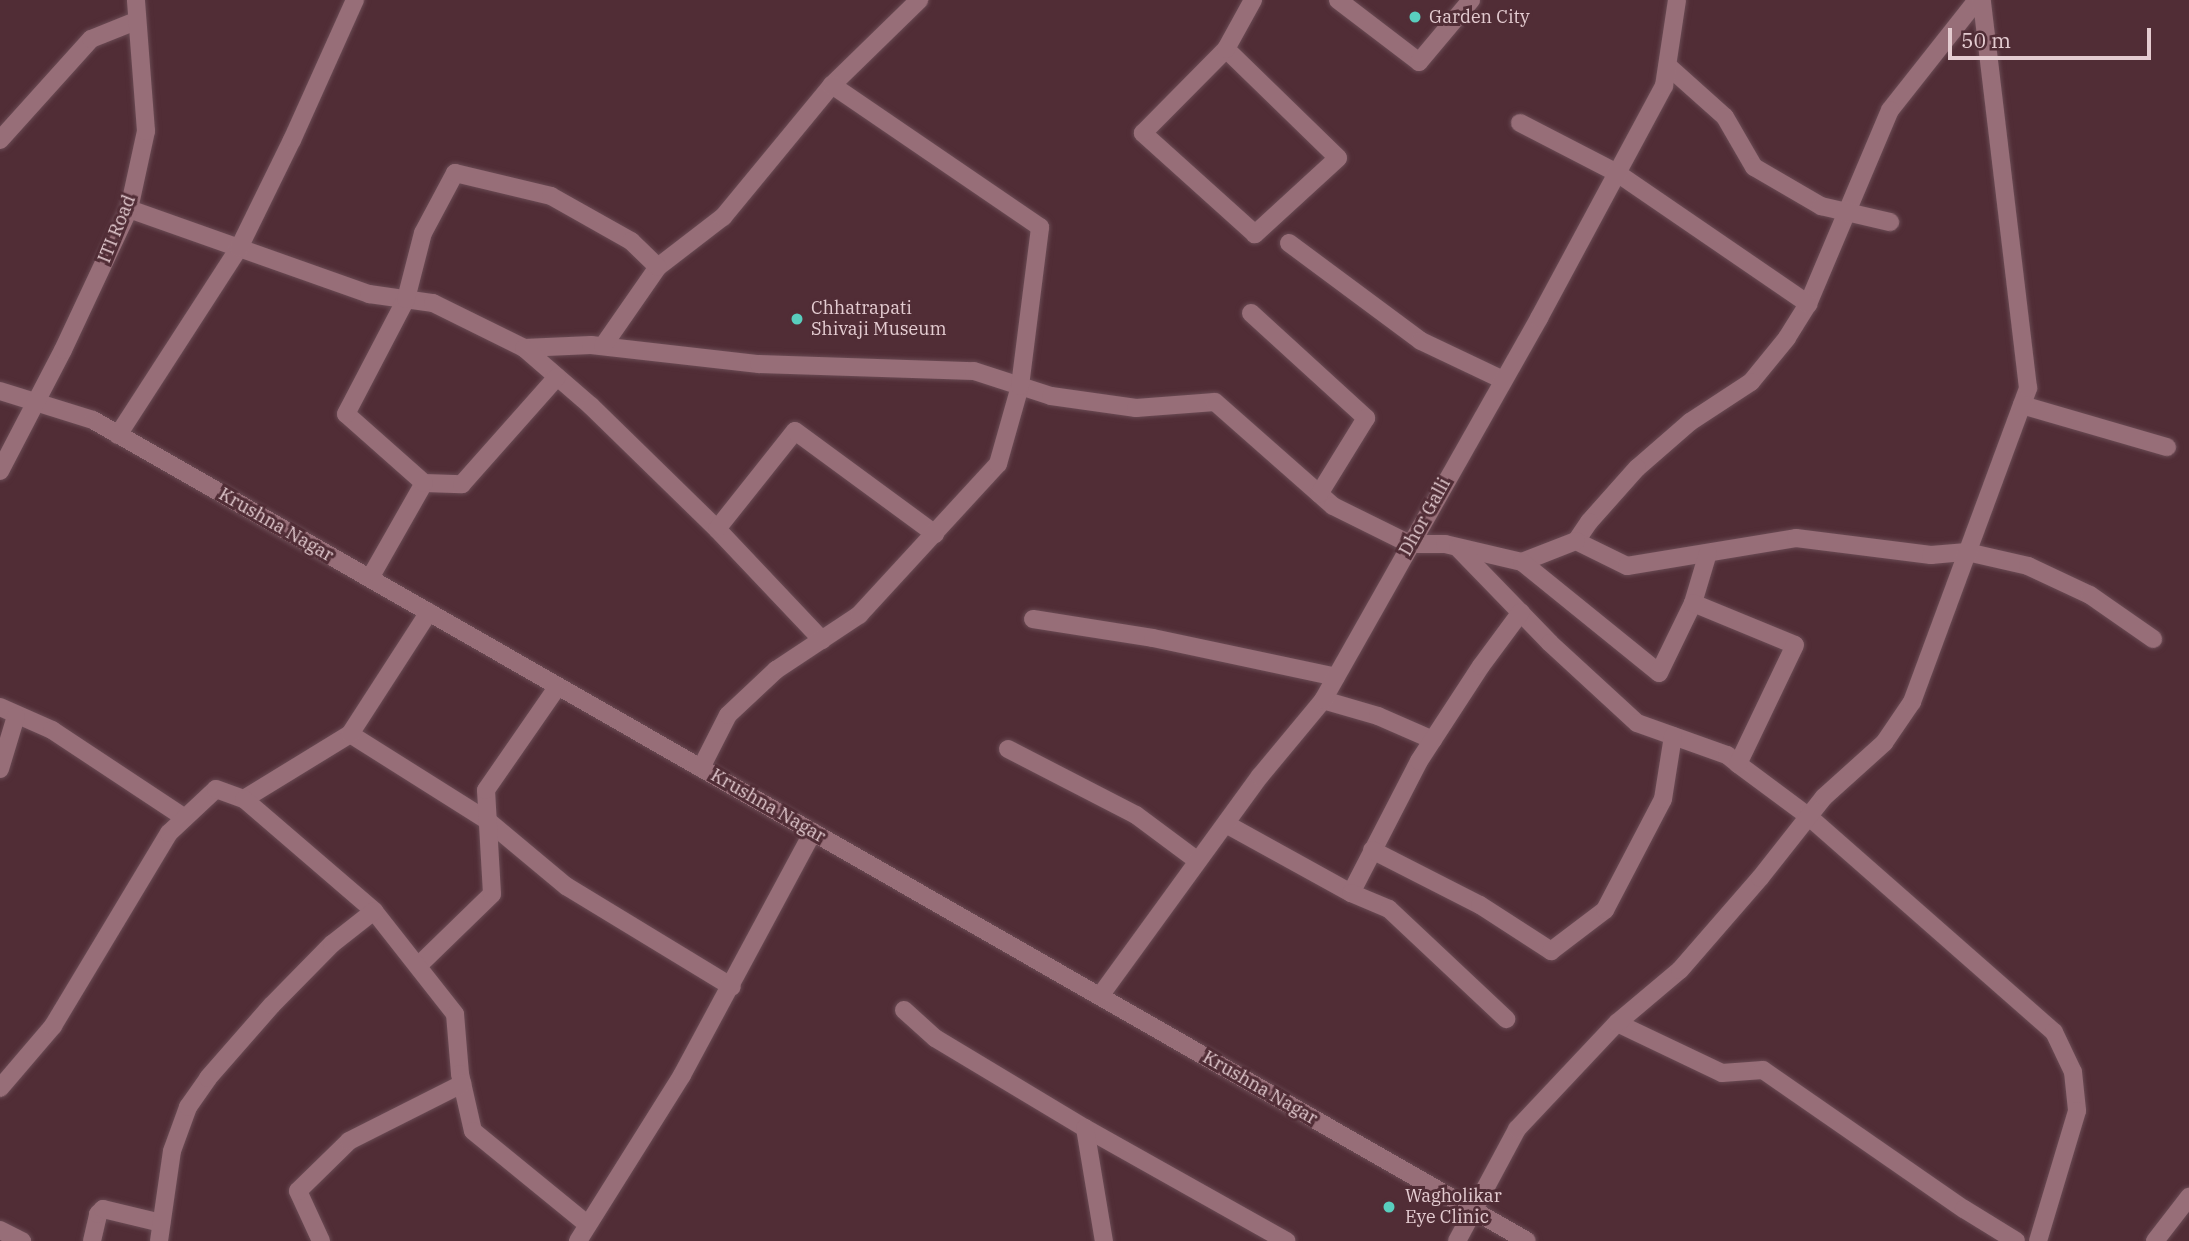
<!DOCTYPE html>
<style>
body{margin:0}
#map{position:relative;width:2189px;height:1241px;overflow:hidden;background:#512d36;font-family:"IBM Plex Serif",serif}
div>[style]{position:absolute}
.roads{filter:drop-shadow(0 0 2px #6a4b54) drop-shadow(0 0 2px #6a4b54)}
.minor>*{height:18px;margin:-9px;padding:0 9px;transform-origin:9px;border-radius:9px;background:#976e78}
.secondary>*{height:18px;margin:-9px;padding:0 9px;transform-origin:9px;border-radius:9px;background:#976e78}
.dots>*{width:19px;height:19px;translate:-50% -50%;box-sizing:border-box;border:4px solid #512d36;border-radius:50%}
span{translate:-50% -50%;white-space:nowrap;text-align:center;line-height:1.15;-webkit-text-stroke:6px #512d36;paint-order:stroke}
.poi-label{font-size:18px;color:#e4ccd1}
.left{translate:0 -50%;text-align:left}
.street-label{font-size:18px;color:#e4ccd1}
.scale{position:absolute;left:1948px;top:28px;width:203px;height:32px;box-sizing:border-box;border:4px solid #e4ccd1;border-top:0;padding-left:9px;font-size:21px;line-height:24px;white-space:nowrap;color:#e4ccd1;-webkit-text-stroke:5px #512d36;paint-order:stroke}
</style>
<div id="map">
<div class="roads">
<div class="minor">
<div style="left:1338px;top:0;width:102px;rotate:37.4deg"></div>
<div style="left:1419px;top:62px;width:81px;rotate:-50deg"></div>
<div style="left:1977px;top:0;width:140px;rotate:128.3deg"></div>
<div style="left:1890px;top:110px;width:211px;rotate:112.9deg"></div>
<div style="left:1808px;top:304px;width:40px;rotate:122deg"></div>
<div style="left:1787px;top:338px;width:57px;rotate:129.3deg"></div>
<div style="left:1751px;top:382px;width:73px;rotate:146.7deg"></div>
<div style="left:1690px;top:422px;width:70px;rotate:139deg"></div>
<div style="left:1637px;top:468px;width:72px;rotate:131.6deg"></div>
<div style="left:1589px;top:522px;width:23px;rotate:124deg"></div>
<div style="left:1576px;top:541px;width:57px;rotate:26.1deg"></div>
<div style="left:1627px;top:566px;width:171px;rotate:-9.4deg"></div>
<div style="left:1796px;top:538px;width:136px;rotate:7.2deg"></div>
<div style="left:1931px;top:555px;width:36px;rotate:-5deg"></div>
<div style="left:1967px;top:552px;width:63px;rotate:12.9deg"></div>
<div style="left:2028px;top:566px;width:68px;rotate:25.1deg"></div>
<div style="left:2090px;top:595px;width:77px;rotate:34.9deg"></div>
<div style="left:1226px;top:49px;width:156px;rotate:44.2deg"></div>
<div style="left:1338px;top:158px;width:113px;rotate:137.5deg"></div>
<div style="left:1255px;top:234px;width:151px;rotate:-138deg"></div>
<div style="left:1143px;top:133px;width:118px;rotate:-45.3deg"></div>
<div style="left:1226px;top:49px;width:56px;rotate:-61.1deg"></div>
<div style="left:1668px;top:66px;width:76px;rotate:41.8deg"></div>
<div style="left:1725px;top:117px;width:58px;rotate:59.9deg"></div>
<div style="left:1754px;top:167px;width:78px;rotate:30.2deg"></div>
<div style="left:1821px;top:206px;width:71px;rotate:13.1deg"></div>
<div style="left:1520px;top:123px;width:109px;rotate:27.3deg"></div>
<div style="left:1617px;top:173px;width:232px;rotate:34.4deg"></div>
<div style="left:0;top:140px;width:136px;rotate:-48deg"></div>
<div style="left:91px;top:39px;width:48px;rotate:-21.8deg"></div>
<div style="left:129px;top:209px;width:255px;rotate:19.5deg"></div>
<div style="left:369px;top:294px;width:65px;rotate:8deg"></div>
<div style="left:433px;top:303px;width:102px;rotate:26.3deg"></div>
<div style="left:524px;top:348px;width:67px;rotate:-2.6deg"></div>
<div style="left:591px;top:345px;width:169px;rotate:6.5deg"></div>
<div style="left:759px;top:364px;width:215px;rotate:1.9deg"></div>
<div style="left:974px;top:371px;width:81px;rotate:18deg"></div>
<div style="left:1051px;top:396px;width:86px;rotate:8deg"></div>
<div style="left:1136px;top:408px;width:79px;rotate:-4.3deg"></div>
<div style="left:1215px;top:402px;width:157px;rotate:41.4deg"></div>
<div style="left:1333px;top:506px;width:86px;rotate:26.3deg"></div>
<div style="left:1410px;top:544px;width:35px"></div>
<div style="left:1445px;top:544px;width:79px;rotate:13.2deg"></div>
<div style="left:1522px;top:562px;width:58px;rotate:-21.3deg"></div>
<div style="left:1289px;top:243px;width:164px;rotate:36.6deg"></div>
<div style="left:1421px;top:341px;width:91px;rotate:25.4deg"></div>
<div style="left:1251px;top:313px;width:156px;rotate:42.4deg"></div>
<div style="left:1366px;top:418px;width:89px;rotate:121.7deg"></div>
<div style="left:603px;top:346px;width:96px;rotate:-55.2deg"></div>
<div style="left:658px;top:267px;width:82px;rotate:-37.6deg"></div>
<div style="left:723px;top:217px;width:171px;rotate:-50.5deg"></div>
<div style="left:832px;top:85px;width:122px;rotate:-44.3deg"></div>
<div style="left:524px;top:348px;width:89px;rotate:40.9deg"></div>
<div style="left:591px;top:406px;width:176px;rotate:44.3deg"></div>
<div style="left:717px;top:529px;width:153px;rotate:46.6deg"></div>
<div style="left:2022px;top:405px;width:151px;rotate:16.2deg"></div>
<div style="left:118px;top:435px;width:223px;rotate:-57.1deg"></div>
<div style="left:239px;top:248px;width:120px;rotate:-63.9deg"></div>
<div style="left:292px;top:140px;width:154px;rotate:-65.8deg"></div>
<div style="left:424px;top:483px;width:38px;rotate:2deg"></div>
<div style="left:462px;top:484px;width:143px;rotate:-48.4deg"></div>
<div style="left:717px;top:529px;width:125px;rotate:-51.5deg"></div>
<div style="left:795px;top:431px;width:174px;rotate:36.3deg"></div>
<div style="left:1458px;top:548px;width:132px;rotate:45.9deg"></div>
<div style="left:1550px;top:643px;width:118px;rotate:42.6deg"></div>
<div style="left:1637px;top:723px;width:96px;rotate:19.6deg"></div>
<div style="left:1727px;top:755px;width:14px;rotate:39deg"></div>
<div style="left:1738px;top:764px;width:87px;rotate:36.6deg"></div>
<div style="left:1808px;top:816px;width:327px;rotate:41.3deg"></div>
<div style="left:2054px;top:1032px;width:44px;rotate:64.6deg"></div>
<div style="left:2073px;top:1072px;width:39px;rotate:84deg"></div>
<div style="left:2077px;top:1111px;width:136px;rotate:106.7deg"></div>
<div style="left:1522px;top:562px;width:176px;rotate:39deg"></div>
<div style="left:1659px;top:673px;width:78px;rotate:-64.1deg"></div>
<div style="left:1693px;top:603px;width:52px;rotate:-73.3deg"></div>
<div style="left:370px;top:578px;width:109px;rotate:-60.4deg"></div>
<div style="left:424px;top:483px;width:104px;rotate:-138.5deg"></div>
<div style="left:346px;top:414px;width:130px;rotate:-62.4deg"></div>
<div style="left:406px;top:299px;width:68px;rotate:-75.6deg"></div>
<div style="left:423px;top:233px;width:68px;rotate:-61.9deg"></div>
<div style="left:455px;top:173px;width:99px;rotate:13.5deg"></div>
<div style="left:551px;top:196px;width:92px;rotate:29.4deg"></div>
<div style="left:631px;top:241px;width:37px;rotate:44deg"></div>
<div style="left:1693px;top:603px;width:110px;rotate:22.4deg"></div>
<div style="left:1795px;top:645px;width:132px;rotate:115.6deg"></div>
<div style="left:1033px;top:619px;width:121px;rotate:9deg"></div>
<div style="left:1153px;top:638px;width:187px;rotate:12deg"></div>
<div style="left:1323px;top:700px;width:57px;rotate:16.2deg"></div>
<div style="left:1378px;top:716px;width:60px;rotate:23.6deg"></div>
<div style="left:0;top:707px;width:57px;rotate:23.9deg"></div>
<div style="left:52px;top:730px;width:159px;rotate:33.5deg"></div>
<div style="left:350px;top:734px;width:163px;rotate:32.2deg"></div>
<div style="left:488px;top:821px;width:102px;rotate:39.8deg"></div>
<div style="left:566px;top:886px;width:194px;rotate:31.3deg"></div>
<div style="left:1008px;top:749px;width:144px;rotate:27.3deg"></div>
<div style="left:1136px;top:815px;width:77px;rotate:36.6deg"></div>
<div style="left:701px;top:768px;width:59px;rotate:-63deg"></div>
<div style="left:728px;top:715px;width:66px;rotate:-43.2deg"></div>
<div style="left:776px;top:670px;width:100px;rotate:-33.5deg"></div>
<div style="left:859px;top:615px;width:205px;rotate:-47.4deg"></div>
<div style="left:998px;top:464px;width:81px;rotate:-74.2deg"></div>
<div style="left:1020px;top:386px;width:160px;rotate:-82.8deg"></div>
<div style="left:1040px;top:227px;width:252px;rotate:-145.7deg"></div>
<div style="left:0;top:769px;width:55px;rotate:-73.2deg"></div>
<div style="left:244px;top:799px;width:124px;rotate:-31.5deg"></div>
<div style="left:350px;top:734px;width:145px;rotate:-57.1deg"></div>
<div style="left:1226px;top:824px;width:143px;rotate:28.9deg"></div>
<div style="left:1351px;top:893px;width:148px;rotate:-62.7deg"></div>
<div style="left:1419px;top:761px;width:113px;rotate:-56.9deg"></div>
<div style="left:1481px;top:666px;width:67px;rotate:-53.5deg"></div>
<div style="left:1372px;top:850px;width:121px;rotate:27deg"></div>
<div style="left:1480px;top:905px;width:85px;rotate:32.9deg"></div>
<div style="left:1551px;top:951px;width:68px;rotate:-37.2deg"></div>
<div style="left:1605px;top:910px;width:125px;rotate:-62.4deg"></div>
<div style="left:1663px;top:799px;width:64px;rotate:-81deg"></div>
<div style="left:1351px;top:893px;width:41px;rotate:22.8deg"></div>
<div style="left:1389px;top:909px;width:161px;rotate:43.2deg"></div>
<div style="left:418px;top:966px;width:103px;rotate:-44.2deg"></div>
<div style="left:492px;top:894px;width:104px;rotate:-93.3deg"></div>
<div style="left:486px;top:790px;width:126px;rotate:-55.3deg"></div>
<div style="left:1100px;top:996px;width:272px;rotate:-54deg"></div>
<div style="left:1260px;top:776px;width:99px;rotate:-50.3deg"></div>
<div style="left:1323px;top:700px;width:439px;rotate:-60.5deg"></div>
<div style="left:1539px;top:318px;width:264px;rotate:-61.7deg"></div>
<div style="left:1664px;top:86px;width:87px;rotate:-81.4deg"></div>
<div style="left:904px;top:1010px;width:42px;rotate:42.1deg"></div>
<div style="left:935px;top:1038px;width:175px;rotate:31deg"></div>
<div style="left:1085px;top:1128px;width:231px;rotate:29.3deg"></div>
<div style="left:1617px;top:1023px;width:116px;rotate:25.5deg"></div>
<div style="left:1722px;top:1073px;width:41px;rotate:-4.2deg"></div>
<div style="left:1763px;top:1070px;width:244px;rotate:34.7deg"></div>
<div style="left:1964px;top:1209px;width:61px;rotate:31.6deg"></div>
<div style="left:0;top:1088px;width:82px;rotate:-49.5deg"></div>
<div style="left:53px;top:1026px;width:225px;rotate:-59deg"></div>
<div style="left:169px;top:833px;width:64px;rotate:-43.1deg"></div>
<div style="left:216px;top:789px;width:30px;rotate:20deg"></div>
<div style="left:244px;top:799px;width:172px;rotate:40.7deg"></div>
<div style="left:374px;top:911px;width:131px;rotate:51.8deg"></div>
<div style="left:455px;top:1014px;width:60px;rotate:85.2deg"></div>
<div style="left:460px;top:1074px;width:58px;rotate:77.2deg"></div>
<div style="left:473px;top:1131px;width:147px;rotate:39.2deg"></div>
<div style="left:1085px;top:1128px;width:115px;rotate:80.5deg"></div>
<div style="left:0;top:1230px;width:25px;rotate:27deg"></div>
<div style="left:92px;top:1241px;width:28px;rotate:-77deg"></div>
<div style="left:98px;top:1214px;width:7px;rotate:-45deg"></div>
<div style="left:103px;top:1209px;width:60px;rotate:13.6deg"></div>
<div style="left:159px;top:1241px;width:91px;rotate:-81.8deg"></div>
<div style="left:172px;top:1151px;width:47px;rotate:-70deg"></div>
<div style="left:188px;top:1107px;width:35px;rotate:-55deg"></div>
<div style="left:208px;top:1078px;width:97px;rotate:-48.8deg"></div>
<div style="left:272px;top:1005px;width:86px;rotate:-45.5deg"></div>
<div style="left:332px;top:944px;width:53px;rotate:-38.2deg"></div>
<div style="left:321px;top:1241px;width:55px;rotate:-114.7deg"></div>
<div style="left:298px;top:1191px;width:71px;rotate:-44.4deg"></div>
<div style="left:349px;top:1141px;width:127px;rotate:-26.8deg"></div>
<div style="left:578px;top:1241px;width:196px;rotate:-57.9deg"></div>
<div style="left:682px;top:1075px;width:276px;rotate:-61.7deg"></div>
<div style="left:1457px;top:1241px;width:127px;rotate:-61.8deg"></div>
<div style="left:1517px;top:1129px;width:146px;rotate:-46.7deg"></div>
<div style="left:1617px;top:1023px;width:82px;rotate:-40.1deg"></div>
<div style="left:1680px;top:970px;width:122px;rotate:-49deg"></div>
<div style="left:1760px;top:878px;width:103px;rotate:-51.7deg"></div>
<div style="left:1824px;top:797px;width:81px;rotate:-42deg"></div>
<div style="left:1884px;top:743px;width:50px;rotate:-55.7deg"></div>
<div style="left:1912px;top:702px;width:335px;rotate:-69.7deg"></div>
<div style="left:2028px;top:388px;width:391px;rotate:-96.8deg"></div>
<div style="left:2155px;top:1241px;width:56px;rotate:-52.3deg"></div>
</div>
<div class="secondary">
<div style="left:0;top:391px;width:97px;rotate:17.3deg"></div>
<div style="left:93px;top:420px;width:1652px;rotate:29.79deg"></div>
<div style="left:0;top:471px;width:136px;rotate:-62.5deg"></div>
<div style="left:63px;top:350px;width:156px;rotate:-64.9deg"></div>
<div style="left:129px;top:209px;width:80px;rotate:-77.7deg"></div>
<div style="left:146px;top:131px;width:131px;rotate:-94.4deg"></div>
</div>
</div>
<div class="dots">
<div style="left:1415px;top:17px;background:#59cebe"></div>
<div style="left:797px;top:319px;background:#59cebe"></div>
<div style="left:1389px;top:1207px;background:#59cebe"></div>
</div>
<div class="poi-label">
<span class="left" style="left:1429px;top:17px">Garden City</span>
<span class="left" style="left:811px;top:319px">Chhatrapati<br>Shivaji Museum</span>
<span class="left" style="left:1405px;top:1207px">Wagholikar<br>Eye Clinic</span>
</div>
<div class="street-label">
<span style="left:117px;top:229px;rotate:-68deg">ITI Road</span>
<span style="left:1425px;top:517px;rotate:-61deg">Dhor Galli</span>
<span style="left:276px;top:525px;rotate:30deg">Krushna Nagar</span>
<span style="left:768px;top:806px;rotate:30deg">Krushna Nagar</span>
<span style="left:1260px;top:1088px;rotate:30deg">Krushna Nagar</span>
</div>
<div class="scale">50 m</div>
</div>
